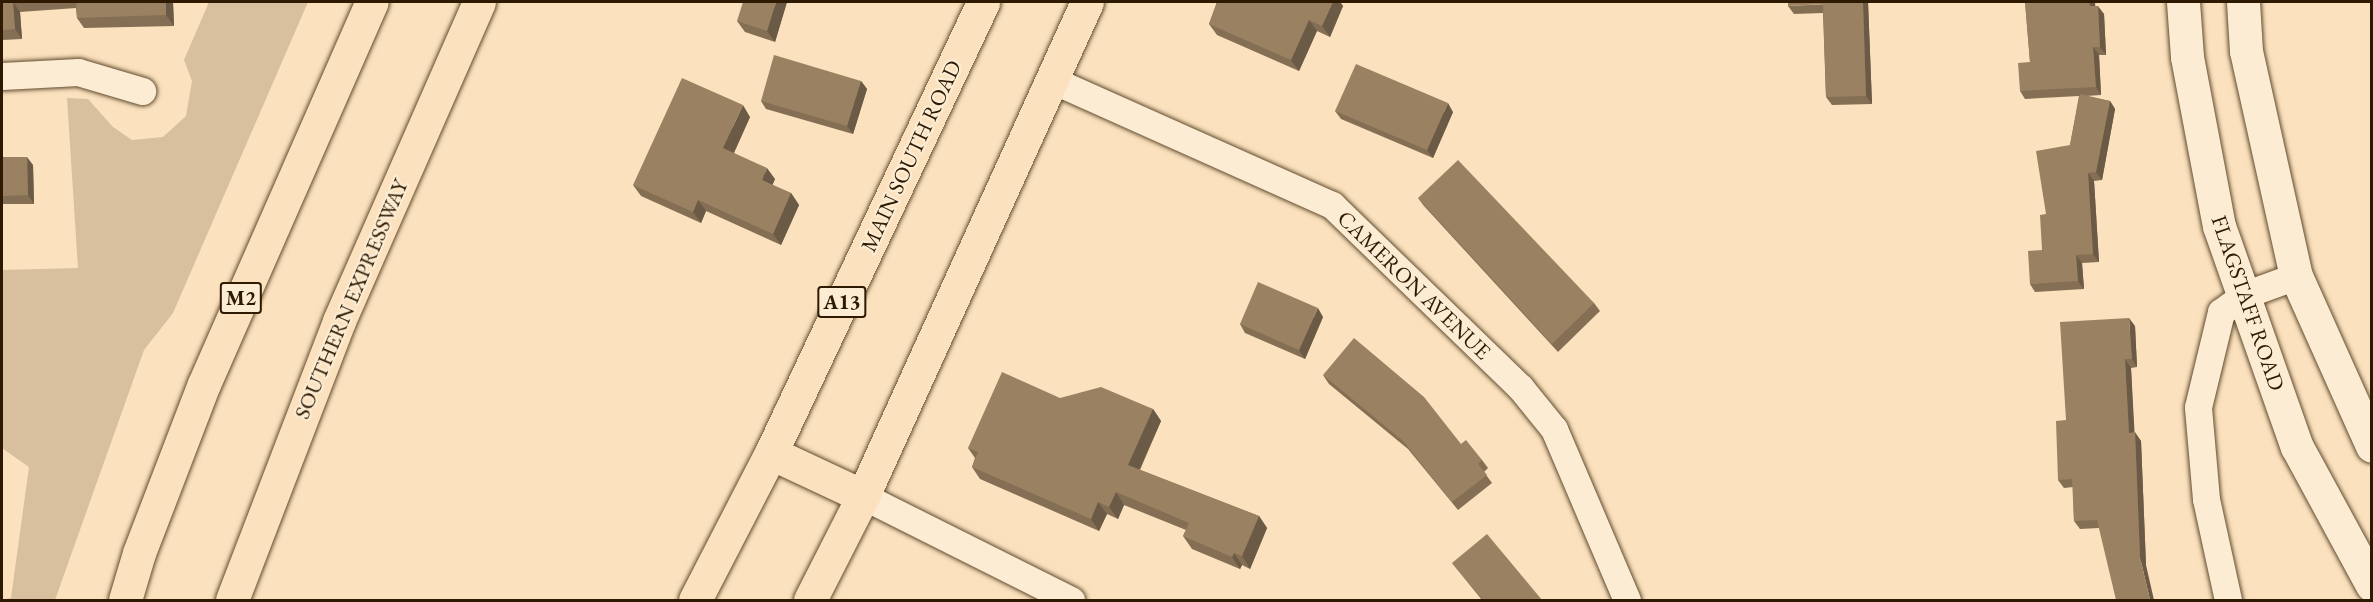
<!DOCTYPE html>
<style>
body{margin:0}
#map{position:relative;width:2373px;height:602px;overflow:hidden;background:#fbe1bd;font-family:"EB Garamond",serif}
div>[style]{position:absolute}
.green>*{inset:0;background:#d8bf9d}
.roads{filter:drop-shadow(0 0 2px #614c2f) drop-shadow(0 0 2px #614c2f)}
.street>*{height:27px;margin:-13.5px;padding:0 13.5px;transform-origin:13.5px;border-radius:13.5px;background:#fcecd4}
.secondary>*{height:33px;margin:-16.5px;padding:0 16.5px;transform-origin:16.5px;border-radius:16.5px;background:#fcecd4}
.highway>*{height:33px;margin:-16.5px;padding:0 16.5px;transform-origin:16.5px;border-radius:16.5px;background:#fbe1bd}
.wall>*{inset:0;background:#846f54}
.shaded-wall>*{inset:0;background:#6b5a45}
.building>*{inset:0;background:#998162}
span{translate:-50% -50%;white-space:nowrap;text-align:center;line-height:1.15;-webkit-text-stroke:4.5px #fcecd4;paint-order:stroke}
.shield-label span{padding:2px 4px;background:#fcecd4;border:2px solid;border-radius:4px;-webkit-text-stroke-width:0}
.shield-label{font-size:21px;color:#2e1a00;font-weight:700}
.street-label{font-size:22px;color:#2e1a00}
.frame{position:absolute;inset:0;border:3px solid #2e1a00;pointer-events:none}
</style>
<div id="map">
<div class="green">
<div style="clip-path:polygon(209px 2px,308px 2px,173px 313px,144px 350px,55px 600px,2px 600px,11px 598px,29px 467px,2px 448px,2px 270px,78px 268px,67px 98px,88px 99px,113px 127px,132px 140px,163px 137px,186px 116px,192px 81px,184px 60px)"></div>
</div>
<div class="roads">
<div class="street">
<div style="left:2px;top:76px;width:76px;rotate:-3deg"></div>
<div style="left:78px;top:72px;width:67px;rotate:16.5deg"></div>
<div style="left:1050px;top:79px;width:309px;rotate:24.1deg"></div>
<div style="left:1332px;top:205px;width:262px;rotate:44.1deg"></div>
<div style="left:1520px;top:387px;width:54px;rotate:51deg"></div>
<div style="left:1554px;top:429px;width:186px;rotate:66.9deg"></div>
<div style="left:863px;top:496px;width:233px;rotate:26.6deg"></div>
<div style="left:2228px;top:600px;width:103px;rotate:-102.3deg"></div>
<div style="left:2206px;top:499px;width:92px;rotate:-95deg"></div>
<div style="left:2198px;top:407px;width:98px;rotate:-76.4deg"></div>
<div style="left:2221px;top:312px;width:29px;rotate:-36deg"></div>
<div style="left:2244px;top:295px;width:55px;rotate:-20.1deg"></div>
</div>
<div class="secondary">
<div style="left:2183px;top:2px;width:55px;rotate:85.8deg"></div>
<div style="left:2187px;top:57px;width:172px;rotate:79.3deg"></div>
<div style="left:2219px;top:226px;width:234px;rotate:70.6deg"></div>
<div style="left:2297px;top:447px;width:157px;rotate:61.5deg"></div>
<div style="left:2243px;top:2px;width:49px;rotate:86.5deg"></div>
<div style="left:2246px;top:51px;width:230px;rotate:77.5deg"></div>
<div style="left:2296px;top:276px;width:186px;rotate:65.9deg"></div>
</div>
<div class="highway">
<div style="left:771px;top:453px;width:102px;rotate:25.1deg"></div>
<div style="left:125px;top:600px;width:49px;rotate:-73.4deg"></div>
<div style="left:139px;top:553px;width:181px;rotate:-69deg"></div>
<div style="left:204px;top:384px;width:417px;rotate:-66.3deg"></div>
<div style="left:232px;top:600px;width:299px;rotate:-69deg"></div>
<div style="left:339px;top:321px;width:348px;rotate:-66.3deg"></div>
<div style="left:695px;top:600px;width:165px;rotate:-62.7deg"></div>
<div style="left:771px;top:453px;width:498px;rotate:-64.8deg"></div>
<div style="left:810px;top:600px;width:117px;rotate:-63deg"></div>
<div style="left:863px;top:496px;width:542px;rotate:-65.61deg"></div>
</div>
</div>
<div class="wall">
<div style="clip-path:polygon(2px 2px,173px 2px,174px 26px,84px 28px,77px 18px,76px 8px,20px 12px,22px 39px,2px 40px)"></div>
<div style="clip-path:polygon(787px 2px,775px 42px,745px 32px,737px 21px)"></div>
<div style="clip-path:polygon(1217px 2px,1340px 2px,1343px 6px,1330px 37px,1317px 31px,1299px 71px,1217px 35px,1209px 24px)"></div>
<div style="clip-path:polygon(1868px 2px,1872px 104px,1832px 105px,1826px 97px,1823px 13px,1794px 14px,1788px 6px)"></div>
<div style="clip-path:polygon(2025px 2px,2095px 2px,2095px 6px,2104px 14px,2106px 55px,2099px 55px,2101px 95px,2086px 96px,2110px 101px,2115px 109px,2102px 180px,2094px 181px,2099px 262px,2082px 263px,2084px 289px,2035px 292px,2030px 284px,2042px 250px,2046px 214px,2070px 145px,2079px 96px,2025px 99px,2020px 91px,2030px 62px)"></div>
<div style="clip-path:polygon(861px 81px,867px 89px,853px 134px,766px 109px,761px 101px)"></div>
<div style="clip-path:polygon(1335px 111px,1453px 112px,1433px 158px,1341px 119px)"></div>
<div style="clip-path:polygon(750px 117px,734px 153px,775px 179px,772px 185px,791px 193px,799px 205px,781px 245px,706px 211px,701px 223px,641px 196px,633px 185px)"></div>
<div style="clip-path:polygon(2px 157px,33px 165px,34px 204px,2px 204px)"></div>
<div style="clip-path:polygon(1418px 198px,1594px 303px,1600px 311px,1558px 352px,1424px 206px)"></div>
<div style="clip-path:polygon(1323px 317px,1305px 359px,1245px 333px,1240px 324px)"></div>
<div style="clip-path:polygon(2135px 326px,2137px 367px,2131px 368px,2134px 433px,2141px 441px,2146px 565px,2099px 528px,2080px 529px,2074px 521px,2073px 487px,2064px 488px,2058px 480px,2066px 420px)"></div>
<div style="clip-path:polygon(1323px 375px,1482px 460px,1488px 468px,1484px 472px,1492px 483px,1458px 510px,1408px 449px,1329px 384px)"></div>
<div style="clip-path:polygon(1060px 398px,1153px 409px,1161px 421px,1140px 470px,1259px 516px,1267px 528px,1250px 569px,1242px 565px,1240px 569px,1192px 549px,1183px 536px,1186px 530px,1124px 505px,1118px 519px,1107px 514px,1099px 531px,980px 479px,972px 467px,975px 458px,968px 448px)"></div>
<div style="clip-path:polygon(1452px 563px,1542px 600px,1482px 600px)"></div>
</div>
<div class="shaded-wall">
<div style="clip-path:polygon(13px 2px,20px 12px,22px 39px,15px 29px)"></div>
<div style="clip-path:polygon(166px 2px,173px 2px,174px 26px,166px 15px)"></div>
<div style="clip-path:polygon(776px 2px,787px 2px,775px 42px,767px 31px)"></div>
<div style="clip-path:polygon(1333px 2px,1340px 2px,1343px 6px,1330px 37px,1322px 26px)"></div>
<div style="clip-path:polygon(1863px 2px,1868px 2px,1872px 104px,1866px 96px)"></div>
<div style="clip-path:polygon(2089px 2px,2095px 2px,2096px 15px,2090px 6px)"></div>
<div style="clip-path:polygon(2098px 6px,2104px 14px,2106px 55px,2100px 47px)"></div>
<div style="clip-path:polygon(1309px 20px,1317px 31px,1299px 71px,1291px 60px)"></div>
<div style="clip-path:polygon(2093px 47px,2099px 55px,2101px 95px,2096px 87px)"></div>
<div style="clip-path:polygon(861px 81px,867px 89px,853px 134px,847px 126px)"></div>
<div style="clip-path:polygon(2110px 101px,2115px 109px,2102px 180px,2096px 172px)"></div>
<div style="clip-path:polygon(1448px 103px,1453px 112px,1433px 158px,1427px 150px)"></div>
<div style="clip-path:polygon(743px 105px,750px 117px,731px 159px,723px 148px)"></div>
<div style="clip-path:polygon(27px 157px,33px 165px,34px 204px,28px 195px)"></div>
<div style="clip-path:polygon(767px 168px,775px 179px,770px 191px,762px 180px)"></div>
<div style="clip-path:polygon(2088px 173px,2094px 181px,2099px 262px,2093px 254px)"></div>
<div style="clip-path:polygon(791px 193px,799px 205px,781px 245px,773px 234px)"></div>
<div style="clip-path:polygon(698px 200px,706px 211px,701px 223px,693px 212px)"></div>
<div style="clip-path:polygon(2076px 255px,2082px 263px,2084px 289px,2078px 281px)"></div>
<div style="clip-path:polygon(1318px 308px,1323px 317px,1305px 359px,1299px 350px)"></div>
<div style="clip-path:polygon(2129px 318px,2135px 326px,2137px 367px,2132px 359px)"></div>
<div style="clip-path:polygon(2125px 359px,2131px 368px,2135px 441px,2129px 433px)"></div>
<div style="clip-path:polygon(1153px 409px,1161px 421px,1136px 477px,1128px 465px)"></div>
<div style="clip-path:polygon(2135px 432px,2141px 441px,2146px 565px,2154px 600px,2150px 600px,2140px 557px)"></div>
<div style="clip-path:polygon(1116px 492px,1124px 505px,1118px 519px,1109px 507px)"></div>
<div style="clip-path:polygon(1098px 502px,1107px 514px,1099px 531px,1091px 519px)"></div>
<div style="clip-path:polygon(1259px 516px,1267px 528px,1250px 569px,1242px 556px)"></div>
<div style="clip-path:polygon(1234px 553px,1242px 565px,1240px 569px,1232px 557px)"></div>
</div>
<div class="building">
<div style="clip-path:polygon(2px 2px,14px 2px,13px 2px,15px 29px,2px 30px)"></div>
<div style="clip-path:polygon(76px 2px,166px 2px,166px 15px,77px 18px)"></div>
<div style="clip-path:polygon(743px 2px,776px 2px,767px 31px,737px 21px)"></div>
<div style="clip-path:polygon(1217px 2px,1333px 2px,1322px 26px,1309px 20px,1291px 60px,1209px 24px)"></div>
<div style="clip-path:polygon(1788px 2px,1863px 2px,1866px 96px,1826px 97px,1823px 4px,1788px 6px)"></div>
<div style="clip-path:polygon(2025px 2px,2089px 2px,2090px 6px,2098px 6px,2100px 47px,2093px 47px,2096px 87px,2020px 91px,2018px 63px,2030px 62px)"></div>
<div style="clip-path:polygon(774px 55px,861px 81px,847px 126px,761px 101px)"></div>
<div style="clip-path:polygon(1356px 64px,1448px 103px,1427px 150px,1335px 111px)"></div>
<div style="clip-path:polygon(682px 78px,743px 105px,723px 148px,767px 168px,762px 180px,791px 193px,773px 234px,698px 200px,693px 212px,633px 185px)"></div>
<div style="clip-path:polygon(2080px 94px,2110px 101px,2096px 172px,2088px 173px,2093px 254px,2076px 255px,2078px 281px,2030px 284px,2028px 251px,2042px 250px,2040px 215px,2046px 214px,2036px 151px,2070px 145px)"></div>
<div style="clip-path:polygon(2px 157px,27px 157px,28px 195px,2px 196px)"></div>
<div style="clip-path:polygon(1458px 160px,1594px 303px,1552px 344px,1418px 198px)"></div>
<div style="clip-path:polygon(1258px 282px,1318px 308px,1299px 350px,1240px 324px)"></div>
<div style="clip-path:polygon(2129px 318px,2132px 359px,2125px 359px,2129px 433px,2135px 432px,2140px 557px,2150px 600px,2116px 600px,2097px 520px,2074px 521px,2072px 479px,2058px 480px,2056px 421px,2066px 420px,2060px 322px)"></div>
<div style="clip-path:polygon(1354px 338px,1424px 397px,1461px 444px,1466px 440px,1482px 460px,1478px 464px,1487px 475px,1452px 502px,1403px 441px,1323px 375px)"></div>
<div style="clip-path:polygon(1002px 372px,1060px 398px,1101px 387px,1153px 409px,1128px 465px,1259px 516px,1242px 556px,1234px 553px,1232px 557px,1183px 536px,1189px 523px,1116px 492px,1109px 507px,1098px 502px,1091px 519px,972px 467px,978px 452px,968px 448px)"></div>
<div style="clip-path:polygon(1487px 534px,1542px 600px,1483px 600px,1452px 563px)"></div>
</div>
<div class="shield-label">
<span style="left:241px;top:298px">M2</span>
<span style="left:842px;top:302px">A13</span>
</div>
<div class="street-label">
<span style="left:911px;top:156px;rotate:-65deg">MAIN SOUTH ROAD</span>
<span style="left:1414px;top:285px;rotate:44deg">CAMERON AVENUE</span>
<span style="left:351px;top:299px;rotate:-67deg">SOUTHERN EXPRESSWAY</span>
<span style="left:2248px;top:303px;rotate:71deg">FLAGSTAFF ROAD</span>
</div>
<div class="frame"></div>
</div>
